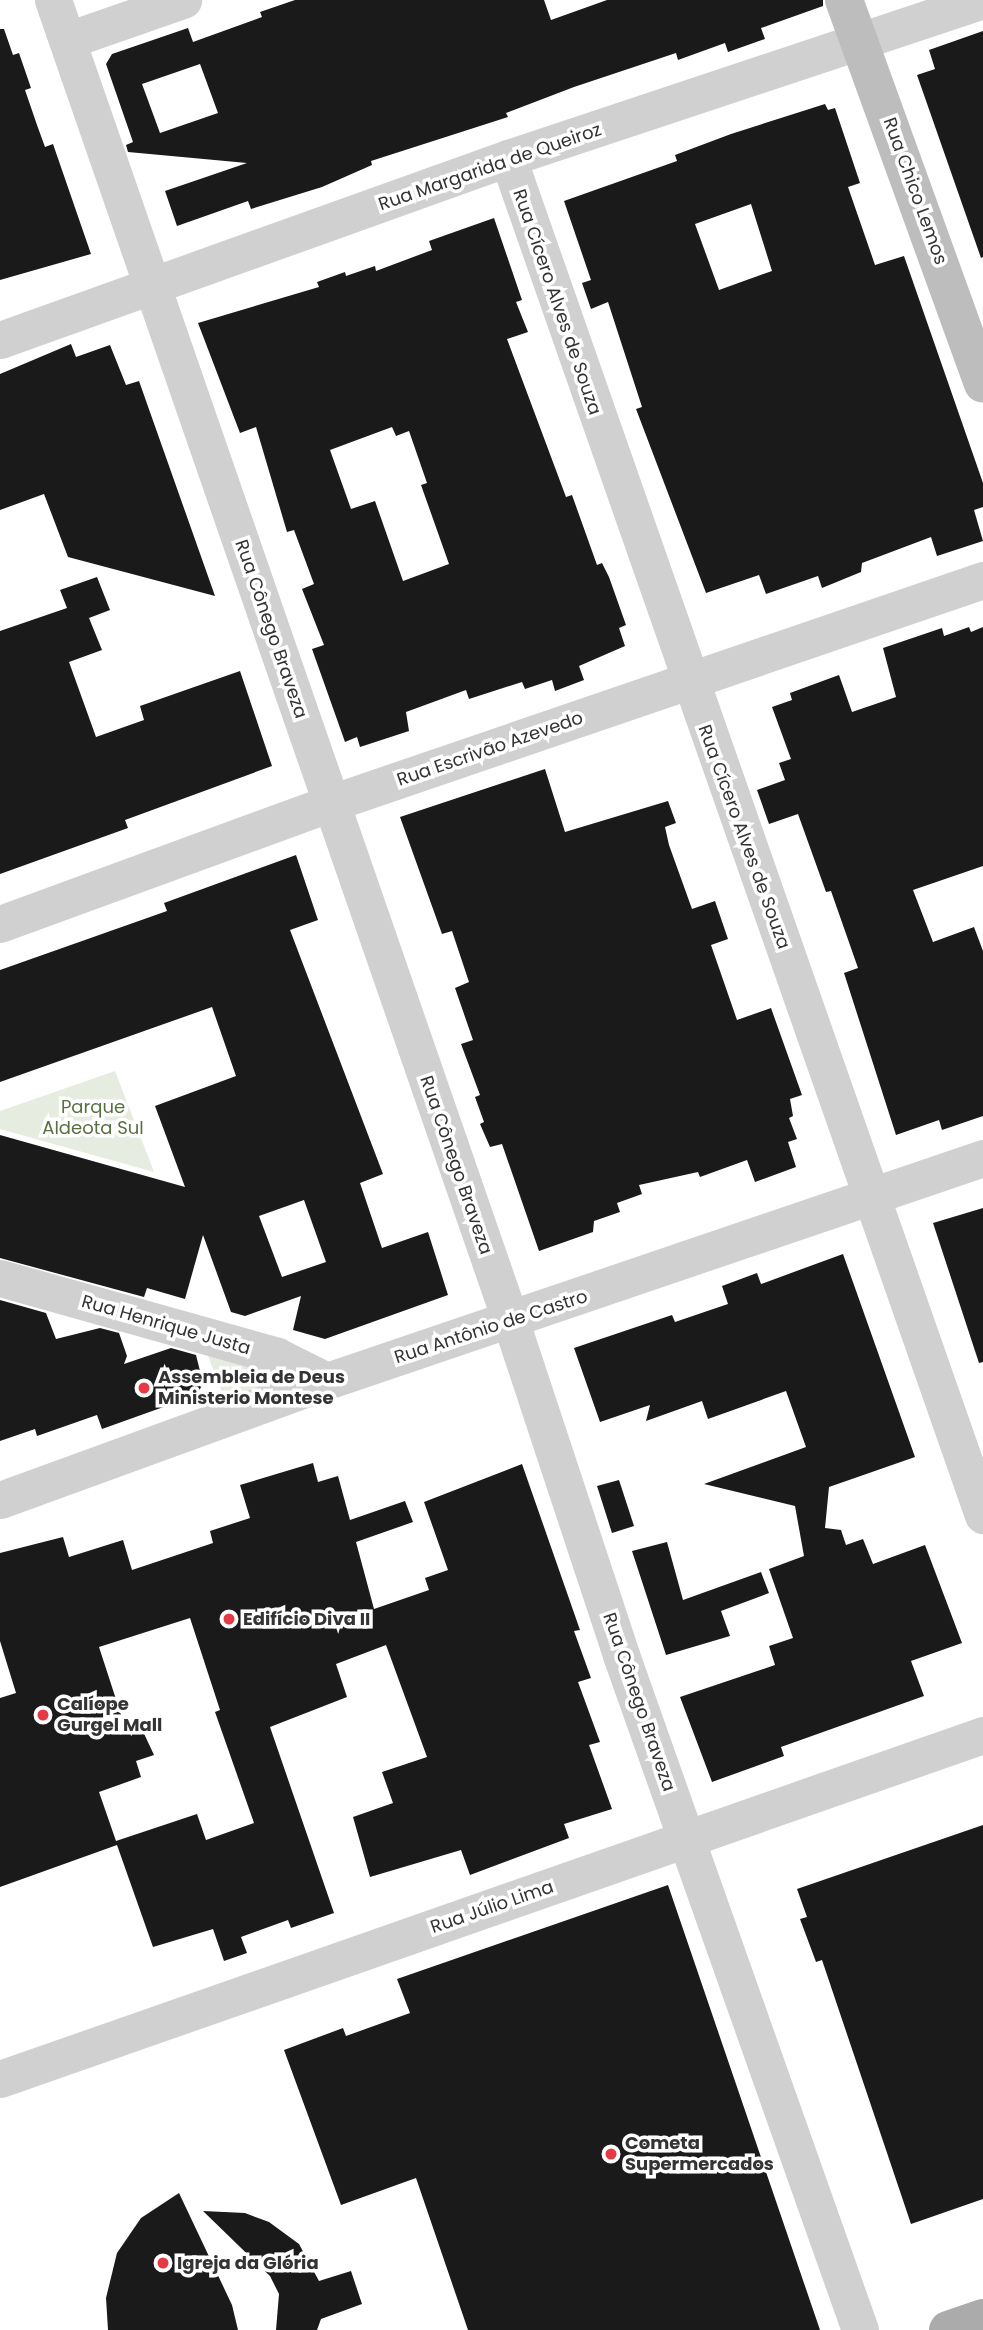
<!DOCTYPE html>
<meta charset="utf-8">
<style>
body{margin:0}
#map{position:relative;width:983px;height:2330px;overflow:hidden;background:#fff;font-family:Poppins,sans-serif}
div>[style]{position:absolute}
.green>*{inset:0;background:#e6ecdf}
.building>*{inset:0;background:#1a1a1a}
.street>*{height:37px;margin:-18.5px;padding:0 18.5px;transform-origin:18.5px;border-radius:18.5px;background:#d0d0d0}
.secondary>*{height:38px;margin:-19px;padding:0 19px;transform-origin:19px;border-radius:19px;background:#bdbdbd}
.primary>*{height:38px;margin:-19px;padding:0 19px;transform-origin:19px;border-radius:19px;background:#ababab}
.dots>*{width:19px;height:19px;translate:-50% -50%;box-sizing:border-box;border:4px solid #fff;border-radius:50%}
span{translate:-50% -50%;white-space:nowrap;text-align:center;line-height:1.15;-webkit-text-stroke:7px #fff;paint-order:stroke}
.street-label{font-size:18px;color:#333}
.park-label{font-size:18px;color:#56703f}
.poi-label{font-size:18px;color:#333;font-weight:700}
.left{translate:0 -50%;text-align:left}
</style>
<div id="map">
<div class="green">
<div style="clip-path:polygon(115px 1071px,154px 1172px,0 1129px,0 1111px)"></div>
<div style="clip-path:polygon(203px 1343px,306px 1384px,229px 1410px)"></div>
</div>
<div class="building">
<div style="clip-path:polygon(evenodd,295px 0,544px 0,551px 20px,607px 0,823px 0,823px 6px,761px 28px,765px 39px,728px 52px,725px 43px,678px 60px,676px 53px,574px 87px,506px 113px,508px 117px,371px 161px,372px 165px,322px 187px,251px 209px,248px 201px,177px 226px,165px 191px,247px 163px,128px 152px,126px 145px,133px 142px,106px 64px,112px 54px,188px 28px,193px 42px,262px 17px,260px 12px,295px 0,200px 64px,218px 113px,160px 133px,142px 84px,200px 64px)"></div>
<div style="clip-path:polygon(0 29px,4px 29px,13px 55px,19px 53px,31px 88px,25px 90px,37px 125px,45px 147px,53px 144px,91px 254px,0 280px)"></div>
<div style="clip-path:polygon(983px 31px,983px 257px,981px 258px,917px 75px,935px 69px,929px 50px)"></div>
<div style="clip-path:polygon(evenodd,825px 104px,828px 110px,835px 108px,860px 183px,848px 187px,875px 265px,904px 256px,983px 483px,983px 507px,974px 510px,983px 541px,937px 556px,931px 537px,862px 563px,861px 572px,822px 588px,818px 576px,766px 594px,759px 575px,706px 593px,636px 409px,642px 407px,608px 302px,591px 309px,582px 283px,591px 280px,564px 201px,677px 161px,675px 155px,731px 134px,825px 104px,751px 204px,772px 271px,719px 290px,695px 224px,751px 204px)"></div>
<div style="clip-path:polygon(evenodd,494px 218px,522px 300px,516px 302px,528px 332px,507px 339px,566px 497px,572px 495px,597px 565px,602px 563px,609px 577px,626px 625px,619px 628px,625px 646px,579px 666px,584px 680px,555px 691px,552px 680px,525px 689px,522px 682px,469px 699px,466px 690px,406px 712px,409px 731px,360px 747px,357px 737px,345px 742px,312px 649px,324px 645px,302px 589px,314px 584px,294px 530px,287px 532px,256px 427px,240px 433px,198px 323px,319px 287px,317px 282px,345px 272px,346px 276px,375px 266px,376px 271px,432px 250px,429px 241px,494px 218px,392px 427px,396px 436px,409px 431px,427px 483px,421px 485px,449px 564px,403px 581px,375px 501px,351px 509px,330px 450px,392px 427px)"></div>
<div style="clip-path:polygon(71px 344px,76px 357px,110px 345px,126px 385px,139px 381px,215px 596px,68px 557px,44px 494px,0 510px,0 374px)"></div>
<div style="clip-path:polygon(97px 577px,110px 610px,89px 618px,102px 650px,69px 662px,96px 737px,144px 720px,140px 706px,240px 671px,272px 766px,125px 820px,128px 828px,0 874px,0 631px,67px 608px,60px 590px)"></div>
<div style="clip-path:polygon(969px 627px,971px 632px,983px 627px,983px 866px,913px 890px,933px 942px,974px 927px,983px 951px,983px 1116px,942px 1130px,939px 1120px,896px 1135px,844px 973px,858px 968px,831px 891px,826px 892px,798px 814px,769px 824px,757px 790px,785px 780px,779px 763px,791px 759px,772px 707px,792px 700px,790px 693px,839px 675px,852px 712px,896px 697px,883px 648px,942px 628px,944px 636px)"></div>
<div style="clip-path:polygon(545px 769px,565px 832px,668px 801px,676px 823px,665px 827px,669px 845px,692px 909px,715px 901px,728px 939px,711px 945px,737px 1020px,771px 1008px,802px 1095px,790px 1099px,793px 1116px,789px 1118px,797px 1139px,788px 1142px,796px 1167px,755px 1182px,747px 1160px,700px 1177px,698px 1172px,639px 1185px,642px 1194px,617px 1203px,620px 1212px,594px 1221px,593px 1232px,539px 1251px,502px 1144px,490px 1147px,480px 1124px,484px 1122px,475px 1097px,480px 1095px,461px 1044px,473px 1040px,455px 988px,469px 982px,452px 931px,442px 934px,400px 817px)"></div>
<div style="clip-path:polygon(evenodd,296px 855px,318px 920px,290px 930px,383px 1174px,360px 1183px,382px 1248px,428px 1232px,448px 1295px,325px 1339px,293px 1330px,301px 1296px,245px 1316px,231px 1312px,203px 1235px,185px 1299px,147px 1288px,144px 1297px,0 1258px,0 1135px,185px 1187px,155px 1106px,236px 1076px,212px 1007px,0 1082px,0 970px,167px 911px,164px 903px,296px 855px,304px 1200px,326px 1262px,282px 1277px,259px 1216px,304px 1200px)"></div>
<div style="clip-path:polygon(983px 1208px,983px 1362px,979px 1363px,933px 1223px)"></div>
<div style="clip-path:polygon(843px 1254px,915px 1457px,829px 1487px,825px 1528px,841px 1530px,846px 1545px,863px 1539px,873px 1564px,925px 1545px,962px 1643px,911px 1661px,924px 1696px,781px 1747px,784px 1756px,712px 1782px,680px 1697px,775px 1665px,769px 1646px,793px 1638px,769px 1569px,804px 1556px,795px 1506px,704px 1484px,806px 1447px,786px 1391px,708px 1419px,702px 1401px,646px 1421px,650px 1405px,600px 1422px,574px 1348px,672px 1315px,675px 1322px,728px 1304px,722px 1286px,757px 1273px,761px 1284px)"></div>
<div style="clip-path:polygon(0 1300px,46px 1313px,56px 1339px,100px 1328px,119px 1333px,127px 1356px,124px 1364px,171px 1348px,196px 1355px,203px 1383px,197px 1395px,102px 1429px,97px 1415px,37px 1436px,35px 1429px,0 1441px)"></div>
<div style="clip-path:polygon(evenodd,313px 1463px,318px 1482px,338px 1476px,350px 1520px,405px 1501px,413px 1522px,356px 1542px,374px 1609px,429px 1590px,425px 1578px,448px 1570px,424px 1502px,522px 1464px,580px 1630px,574px 1631px,591px 1678px,578px 1682px,600px 1742px,589px 1745px,612px 1809px,564px 1824px,569px 1838px,470px 1875px,461px 1850px,370px 1877px,353px 1817px,393px 1803px,382px 1772px,427px 1757px,386px 1645px,336px 1664px,347px 1697px,270px 1727px,334px 1913px,291px 1928px,288px 1920px,241px 1937px,247px 1953px,224px 1961px,213px 1929px,153px 1947px,117px 1845px,0 1887px,0 1698px,16px 1693px,0 1641px,0 1553px,63px 1537px,69px 1557px,123px 1540px,132px 1570px,213px 1543px,210px 1531px,250px 1518px,240px 1485px,313px 1463px,190px 1618px,220px 1710px,215px 1712px,254px 1823px,206px 1840px,197px 1814px,116px 1841px,99px 1792px,141px 1777px,136px 1761px,154px 1755px,140px 1725px,126px 1730px,99px 1647px,190px 1618px)"></div>
<div style="clip-path:polygon(619px 1480px,634px 1526px,612px 1533px,597px 1486px)"></div>
<div style="clip-path:polygon(667px 1542px,683px 1600px,761px 1572px,769px 1593px,721px 1611px,730px 1636px,666px 1655px,632px 1551px)"></div>
<div style="clip-path:polygon(983px 1825px,983px 2199px,911px 2224px,822px 1960px,816px 1962px,800px 1919px,807px 1917px,797px 1889px)"></div>
<div style="clip-path:polygon(668px 1885px,820px 2330px,468px 2330px,416px 2178px,341px 2205px,284px 2050px,343px 2028px,346px 2036px,410px 2013px,397px 1979px)"></div>
<div style="clip-path:polygon(179px 2193px,232px 2305px,238px 2330px,108px 2330px,106px 2298px,117px 2253px,141px 2218px)"></div>
<div style="clip-path:polygon(203px 2211px,245px 2213px,269px 2222px,299px 2244px,319px 2281px,351px 2271px,362px 2304px,321px 2319px,317px 2330px,276px 2330px,279px 2294px,270px 2276px)"></div>
</div>
<div class="street">
<div style="left:53px;top:0;width:1399px;rotate:70.89deg"></div>
<div style="left:511px;top:1322px;width:351px;rotate:71.7deg"></div>
<div style="left:621px;top:1655px;width:716px;rotate:70.5deg"></div>
<div style="left:68px;top:40px;width:122px;rotate:-19.2deg"></div>
<div style="left:508px;top:158px;width:1438px;rotate:70.71deg"></div>
<div style="left:0;top:340px;width:540px;rotate:-19.71deg"></div>
<div style="left:508px;top:158px;width:501px;rotate:-18.4deg"></div>
<div style="left:0;top:924px;width:352px;rotate:-20.1deg"></div>
<div style="left:331px;top:803px;width:689px;rotate:-18.88deg"></div>
<div style="left:0;top:1278px;width:288px;rotate:15.7deg"></div>
<div style="left:277px;top:1356px;width:56px;rotate:26.6deg"></div>
<div style="left:0;top:1500px;width:348px;rotate:-20deg"></div>
<div style="left:327px;top:1381px;width:693px;rotate:-18.77deg"></div>
<div style="left:0;top:2079px;width:1041px;rotate:-19.29deg"></div>
</div>
<div class="secondary">
<div style="left:844px;top:0;width:408px;rotate:70.1deg"></div>
</div>
<div class="primary">
<div style="left:948px;top:2330px;width:37px;rotate:-19deg"></div>
</div>
<div class="dots">
<div style="left:144px;top:1388px;background:#e63946"></div>
<div style="left:229px;top:1619px;background:#e63946"></div>
<div style="left:43px;top:1715px;background:#e63946"></div>
<div style="left:611px;top:2154px;background:#e63946"></div>
<div style="left:163px;top:2263px;background:#e63946"></div>
</div>
<div class="street-label">
<span style="left:490px;top:167px;rotate:-19deg">Rua Margarida de Queiroz</span>
<span style="left:915px;top:191px;rotate:70deg">Rua Chico Lemos</span>
<span style="left:557px;top:302px;rotate:71deg">Rua Cícero Alves de Souza</span>
<span style="left:271px;top:629px;rotate:71deg">Rua Cônego Braveza</span>
<span style="left:490px;top:749px;rotate:-19deg">Rua Escrivão Azevedo</span>
<span style="left:744px;top:837px;rotate:70deg">Rua Cícero Alves de Souza</span>
<span style="left:456px;top:1165px;rotate:71deg">Rua Cônego Braveza</span>
<span style="left:166px;top:1325px;rotate:16deg">Rua Henrique Justa</span>
<span style="left:491px;top:1327px;rotate:-18deg">Rua Antônio de Castro</span>
<span style="left:639px;top:1702px;rotate:71deg">Rua Cônego Braveza</span>
<span style="left:492px;top:1907px;rotate:-19deg">Rua Júlio Lima</span>
</div>
<div class="park-label">
<span style="left:93px;top:1118px">Parque<br>Aldeota Sul</span>
</div>
<div class="poi-label">
<span class="left" style="left:158px;top:1388px">Assembleia de Deus<br>Ministerio Montese</span>
<span class="left" style="left:243px;top:1619px">Edifício Diva II</span>
<span class="left" style="left:57px;top:1715px">Calíope<br>Gurgel Mall</span>
<span class="left" style="left:625px;top:2154px">Cometa<br>Supermercados</span>
<span class="left" style="left:177px;top:2263px">Igreja da Glória</span>
</div>
</div>
